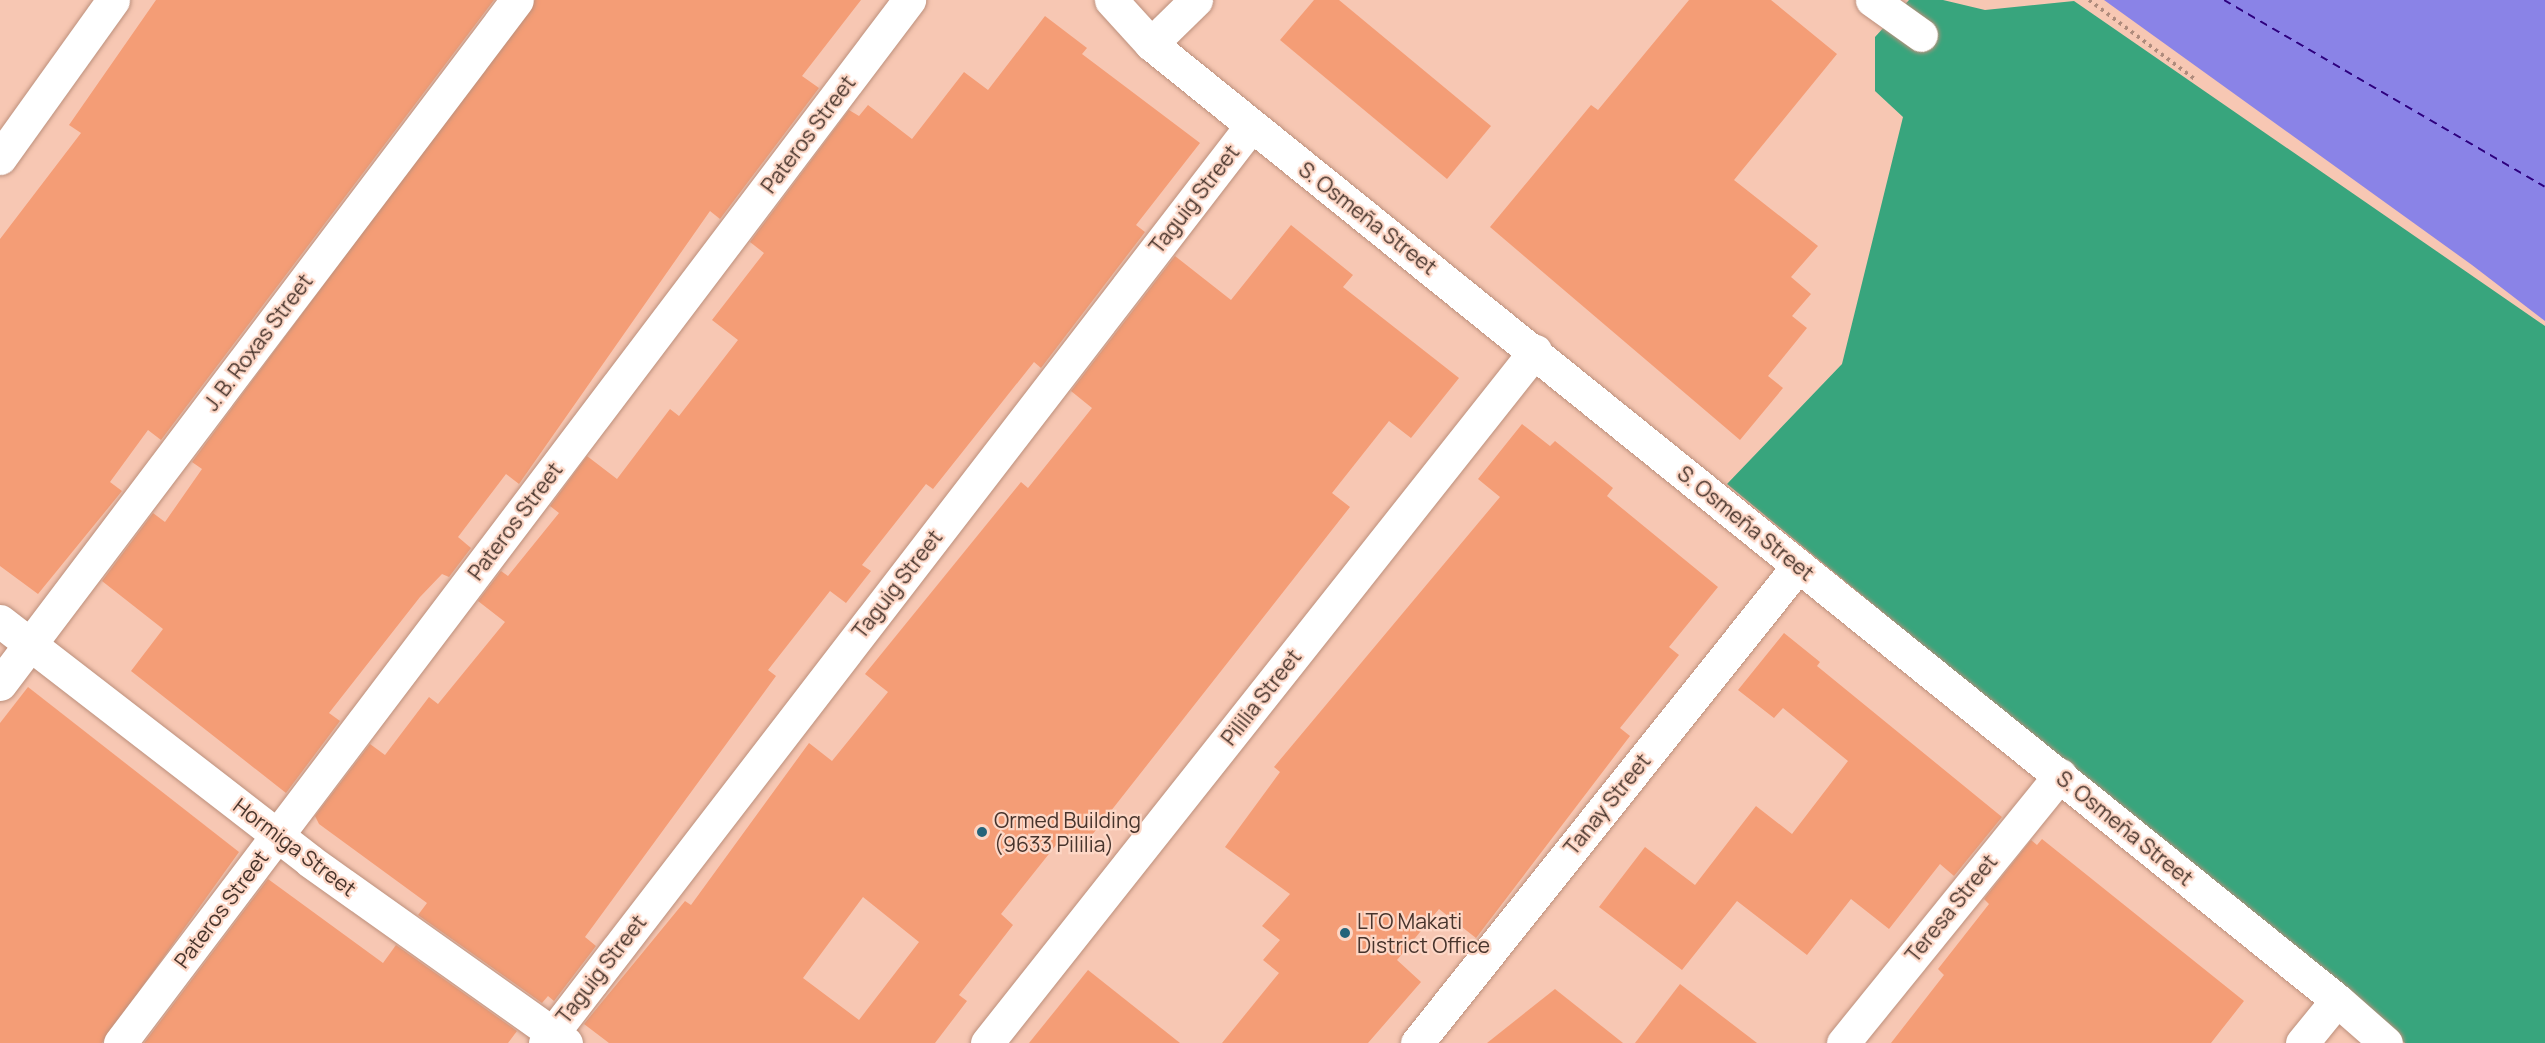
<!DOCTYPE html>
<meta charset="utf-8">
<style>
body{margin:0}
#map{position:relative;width:2545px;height:1043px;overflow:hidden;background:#f7c7b3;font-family:Manrope,sans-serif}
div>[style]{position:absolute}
.forest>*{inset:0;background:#38a57d}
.water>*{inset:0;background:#8a83e7}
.ferry>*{height:1.5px;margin-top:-0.75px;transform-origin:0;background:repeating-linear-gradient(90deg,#2d007e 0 8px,transparent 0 14px)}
.building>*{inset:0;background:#f49d76}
.path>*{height:4px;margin-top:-2px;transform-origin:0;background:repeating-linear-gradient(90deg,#af8b7c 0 3px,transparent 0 7.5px)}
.roads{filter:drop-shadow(0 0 2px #bc907c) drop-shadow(0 0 2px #bc907c)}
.minor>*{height:33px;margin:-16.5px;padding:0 16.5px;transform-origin:16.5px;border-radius:16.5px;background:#fff}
.tertiary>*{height:33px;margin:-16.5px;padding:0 16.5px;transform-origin:16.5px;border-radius:16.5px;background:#fff}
.dots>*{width:16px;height:16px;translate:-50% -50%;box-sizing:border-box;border:3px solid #fdd7c6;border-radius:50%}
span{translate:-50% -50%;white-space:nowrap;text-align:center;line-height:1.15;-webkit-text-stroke:4.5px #fdd7c6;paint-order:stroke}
.street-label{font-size:21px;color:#47342c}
.poi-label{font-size:21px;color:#47342c}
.left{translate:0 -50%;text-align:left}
</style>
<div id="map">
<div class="forest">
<div style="clip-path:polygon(1909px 0,1943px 0,1985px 10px,2074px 1px,2545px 326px,2545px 1043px,2405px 1043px,1727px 484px,1842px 364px,1903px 117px,1875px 91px,1875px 37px)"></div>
</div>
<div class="water">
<div style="clip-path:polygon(2104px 0,2545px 0,2545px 321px,2472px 265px)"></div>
</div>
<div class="ferry">
<div style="left:2224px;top:0;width:371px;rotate:30.2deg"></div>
</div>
<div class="building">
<div style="clip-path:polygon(156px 0,494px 0,161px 440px,148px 430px,110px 482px,122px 491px,38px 594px,0 566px,0 239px,81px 133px,69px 125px)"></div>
<div style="clip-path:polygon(535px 0,861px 0,802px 76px,819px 88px,720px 219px,710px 211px,519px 484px,506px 474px,458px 537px,471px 548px,449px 577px,442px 574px,420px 597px,329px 713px,340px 721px,286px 793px,131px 671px,163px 629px,102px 581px,153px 513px,165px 522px,202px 469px,192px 462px)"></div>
<div style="clip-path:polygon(1314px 0,1339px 0,1491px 126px,1447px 179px,1280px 40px)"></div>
<div style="clip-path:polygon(1689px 0,1771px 0,1837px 54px,1734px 180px,1818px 246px,1791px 277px,1811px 294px,1792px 316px,1807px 328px,1768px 376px,1783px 388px,1740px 440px,1490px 227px,1591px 105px,1598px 110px)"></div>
<div style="clip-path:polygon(1045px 16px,1087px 48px,1082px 54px,1200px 143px,1136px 225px,1145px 232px,1041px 368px,1034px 362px,933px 489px,926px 484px,862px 565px,871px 571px,846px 603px,830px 591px,768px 670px,776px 676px,585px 937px,596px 946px,554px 1001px,548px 996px,542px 1003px,418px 915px,427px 903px,319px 824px,315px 816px,370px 744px,385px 755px,429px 697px,438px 704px,505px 622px,478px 601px,501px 571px,508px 576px,559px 513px,550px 506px,587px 456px,617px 479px,670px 409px,679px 416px,738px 340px,712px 320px,764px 253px,750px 242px,849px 110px,859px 116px,868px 105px,912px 139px,964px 72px,988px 90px)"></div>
<div style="clip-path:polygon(evenodd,1291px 225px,1353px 275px,1343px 287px,1459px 378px,1411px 438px,1389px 421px,1332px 493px,1350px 507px,1081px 849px,1064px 835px,1001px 914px,1013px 925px,959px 995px,967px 1001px,935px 1043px,609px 1043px,584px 1024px,685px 901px,691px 905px,809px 743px,832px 761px,888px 692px,865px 674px,1021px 482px,1028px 488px,1092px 408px,1071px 391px,1175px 256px,1231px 300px,1291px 225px,863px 897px,919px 942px,859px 1020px,803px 978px,863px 897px)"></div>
<div style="clip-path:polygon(1522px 424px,1550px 446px,1555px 441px,1613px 488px,1607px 496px,1718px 587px,1669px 647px,1679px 655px,1620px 728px,1630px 736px,1476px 938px,1439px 909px,1397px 960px,1421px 982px,1368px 1043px,1222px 1043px,1279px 973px,1263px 960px,1280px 940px,1262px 926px,1290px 894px,1225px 847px,1280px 772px,1274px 767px,1500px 497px,1478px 479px)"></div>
<div style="clip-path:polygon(1784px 633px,1820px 662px,1817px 666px,2002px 817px,1954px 876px,1940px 864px,1889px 929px,1851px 899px,1807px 955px,1737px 901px,1682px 970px,1599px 907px,1645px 847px,1695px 885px,1756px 806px,1792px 834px,1848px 761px,1783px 708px,1774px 718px,1738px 690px)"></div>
<div style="clip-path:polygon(28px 687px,239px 852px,102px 1043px,0 1043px,0 723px)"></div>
<div style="clip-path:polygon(2042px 839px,2244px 1001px,2211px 1043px,1891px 1043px,1944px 975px,1938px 969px,1989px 904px,1984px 899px,2031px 840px,2037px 845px)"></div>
<div style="clip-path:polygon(268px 879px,383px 963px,396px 945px,517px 1031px,508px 1043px,144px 1043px)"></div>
<div style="clip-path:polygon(1088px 970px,1180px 1043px,1029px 1043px)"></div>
<div style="clip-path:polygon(1680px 984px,1757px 1043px,1635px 1043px)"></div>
<div style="clip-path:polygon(1555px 989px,1623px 1043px,1487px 1043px)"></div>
</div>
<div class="path">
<div style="left:2089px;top:0;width:134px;rotate:36.8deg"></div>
</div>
<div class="roads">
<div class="minor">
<div style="left:1111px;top:0;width:59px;rotate:47.7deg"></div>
<div style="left:1151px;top:44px;width:1523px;rotate:38.87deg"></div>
<div style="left:1872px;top:0;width:60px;rotate:35.5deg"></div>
<div style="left:1151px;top:44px;width:63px;rotate:-44.4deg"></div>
<div style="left:0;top:158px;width:194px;rotate:-54.4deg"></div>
<div style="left:0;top:621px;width:392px;rotate:37.7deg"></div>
<div style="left:310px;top:861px;width:314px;rotate:35.4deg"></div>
<div style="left:0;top:684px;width:857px;rotate:-52.92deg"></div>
<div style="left:120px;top:1043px;width:1308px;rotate:-52.89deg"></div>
<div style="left:545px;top:1043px;width:1157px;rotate:-52.41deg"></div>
<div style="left:987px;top:1043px;width:883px;rotate:-51.62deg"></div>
<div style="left:1417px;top:1043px;width:610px;rotate:-51.38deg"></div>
<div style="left:1843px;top:1043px;width:345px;rotate:-51deg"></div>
</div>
<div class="tertiary">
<div style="left:2302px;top:1043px;width:55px;rotate:-50.9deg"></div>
<div style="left:2337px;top:1000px;width:65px;rotate:41.3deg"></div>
</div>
</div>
<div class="dots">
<div style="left:982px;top:832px;background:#25647a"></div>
<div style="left:1345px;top:933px;background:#25647a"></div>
</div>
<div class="street-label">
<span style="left:808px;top:134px;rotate:-53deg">Pateros Street</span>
<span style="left:1194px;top:199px;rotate:-52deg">Taguig Street</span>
<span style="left:1368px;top:218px;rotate:38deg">S. Osmeña Street</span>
<span style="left:258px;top:342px;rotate:-53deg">J. B. Roxas Street</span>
<span style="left:515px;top:521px;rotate:-53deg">Pateros Street</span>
<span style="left:1746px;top:523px;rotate:39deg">S. Osmeña Street</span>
<span style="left:897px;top:584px;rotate:-52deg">Taguig Street</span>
<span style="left:1261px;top:697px;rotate:-52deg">Pililia Street</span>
<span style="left:1607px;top:804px;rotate:-51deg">Tanay Street</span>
<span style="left:2125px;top:828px;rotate:39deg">S. Osmeña Street</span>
<span style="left:295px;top:847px;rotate:37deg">Hormiga Street</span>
<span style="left:1951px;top:908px;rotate:-51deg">Teresa Street</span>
<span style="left:221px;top:909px;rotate:-53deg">Pateros Street</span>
<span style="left:601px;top:969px;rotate:-52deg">Taguig Street</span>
</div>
<div class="poi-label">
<span class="left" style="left:994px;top:832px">Ormed Building<br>(9633 Pililia)</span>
<span class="left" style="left:1357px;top:933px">LTO Makati<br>District Office</span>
</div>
</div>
